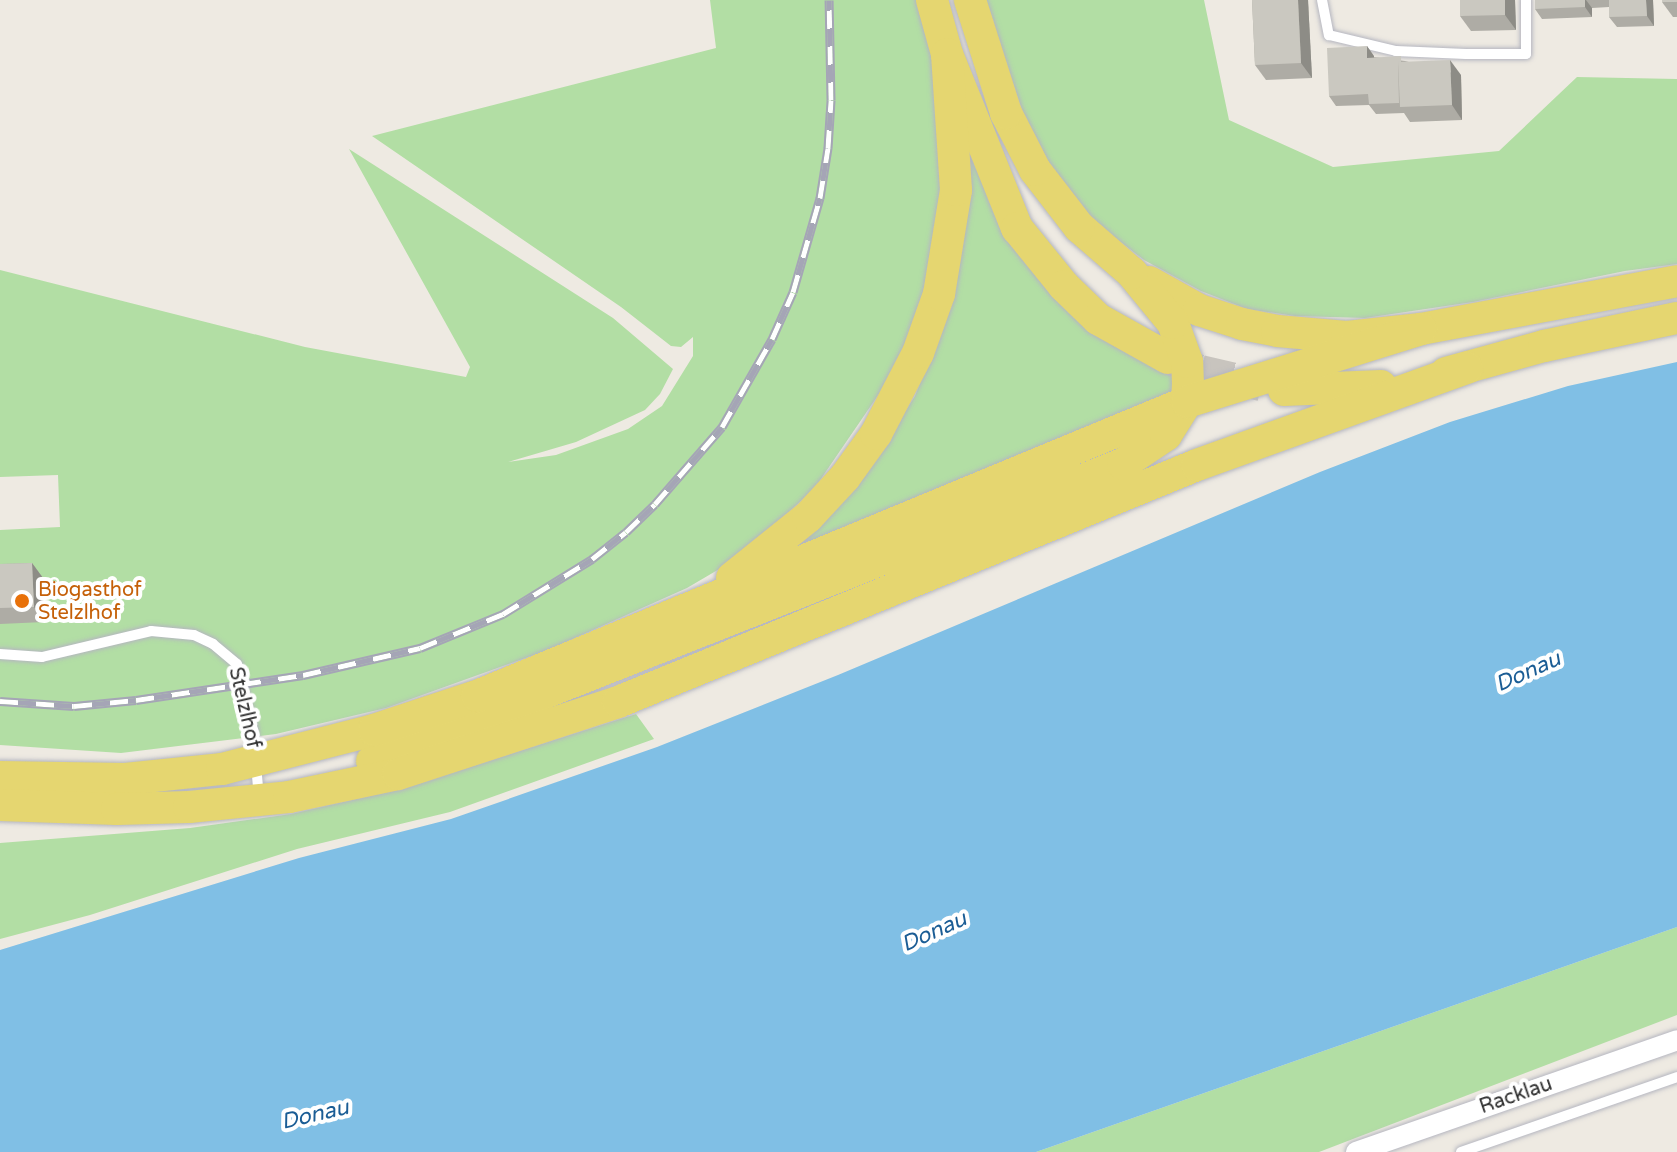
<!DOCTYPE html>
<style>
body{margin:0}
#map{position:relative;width:1677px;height:1152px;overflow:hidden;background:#eeeae2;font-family:"Varela Round",sans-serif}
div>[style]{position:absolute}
.green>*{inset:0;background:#b2dea4}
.water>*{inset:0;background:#80bfe5}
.primary-tunnel>*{height:32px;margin-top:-16px;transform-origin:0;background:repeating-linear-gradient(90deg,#c8c4be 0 32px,transparent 0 48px)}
.roads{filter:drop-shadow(0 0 2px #b5b6c0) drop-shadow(0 0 2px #b5b6c0)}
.lane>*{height:10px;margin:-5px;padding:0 5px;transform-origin:5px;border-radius:5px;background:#fff}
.street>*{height:20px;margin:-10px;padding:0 10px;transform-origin:10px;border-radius:10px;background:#fff}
.primary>*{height:32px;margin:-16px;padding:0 16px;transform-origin:16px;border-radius:16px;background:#e5d670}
.rail>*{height:9px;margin-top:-4.5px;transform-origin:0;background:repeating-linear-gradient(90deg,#fff 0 18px,#a5a5b6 0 36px);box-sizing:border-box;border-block:2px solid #a5a5b6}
.wall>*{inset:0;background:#aeaca5}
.shaded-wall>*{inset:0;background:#8d8c86}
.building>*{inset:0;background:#cac8c0}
.dots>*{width:22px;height:22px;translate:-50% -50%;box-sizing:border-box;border:4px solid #fff;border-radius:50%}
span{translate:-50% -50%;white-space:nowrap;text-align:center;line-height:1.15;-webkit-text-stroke:8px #fff;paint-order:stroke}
.food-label{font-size:20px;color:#c56008}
.left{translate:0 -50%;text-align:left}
.street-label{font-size:20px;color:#2e2e2e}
.water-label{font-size:22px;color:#1b5d95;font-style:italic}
</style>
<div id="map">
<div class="green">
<div style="clip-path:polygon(710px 0,921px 0,947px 129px,930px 293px,896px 369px,814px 489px,738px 558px,687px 588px,548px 650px,386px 708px,276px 734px,121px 753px,0 745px,0 530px,60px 527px,58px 475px,0 477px,0 270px,305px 347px,466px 377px,470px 367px,349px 149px,613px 318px,673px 369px,660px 394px,645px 410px,576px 442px,508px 462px,556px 455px,628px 429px,662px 406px,693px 356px,693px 337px,681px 347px,671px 346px,621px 307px,372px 136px,716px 48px)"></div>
<div style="clip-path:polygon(985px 0,1204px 0,1229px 120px,1333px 167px,1499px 151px,1577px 77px,1677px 79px,1677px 264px,1625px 271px,1473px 302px,1365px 318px,1295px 316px,1247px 309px,1201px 291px,1144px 260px,1100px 226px,1059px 185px,1032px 140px)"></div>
<div style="clip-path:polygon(972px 154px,1108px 338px,1172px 375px,1172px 398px,766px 565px,892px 432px,915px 396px,944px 321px,967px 156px)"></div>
<div style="clip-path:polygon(636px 714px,654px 739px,450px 812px,297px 849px,90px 915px,0 939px,0 843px,190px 828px,291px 814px,400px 789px)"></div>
<div style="clip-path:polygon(1677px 927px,1677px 1015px,1319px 1152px,1036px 1152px)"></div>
</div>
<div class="water">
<div style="clip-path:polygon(1677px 362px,1677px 927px,1036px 1152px,0 1152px,0 950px,299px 858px,451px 819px,657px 747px,838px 675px,1320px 472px,1450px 422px,1568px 386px)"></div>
</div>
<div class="primary-tunnel">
<div style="left:1168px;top:358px;width:35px;rotate:22deg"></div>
<div style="left:1201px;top:371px;width:62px;rotate:13.1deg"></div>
</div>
<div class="roads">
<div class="lane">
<div style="left:1322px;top:0;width:36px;rotate:79deg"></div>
<div style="left:1329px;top:35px;width:69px;rotate:13.4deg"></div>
<div style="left:1396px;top:51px;width:70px;rotate:2.5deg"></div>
<div style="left:1466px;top:54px;width:60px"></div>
<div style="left:1526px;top:54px;width:54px;rotate:-90deg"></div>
<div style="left:0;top:654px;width:42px;rotate:4.1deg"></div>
<div style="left:42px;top:657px;width:112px;rotate:-13.4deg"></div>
<div style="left:151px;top:631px;width:43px;rotate:5.3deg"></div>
<div style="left:194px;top:635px;width:21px;rotate:25deg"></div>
<div style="left:213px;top:644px;width:31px;rotate:40deg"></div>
<div style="left:237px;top:664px;width:68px;rotate:76.4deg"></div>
<div style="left:253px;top:730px;width:68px;rotate:85deg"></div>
<div style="left:1461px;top:1152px;width:229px;rotate:-19.1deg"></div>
</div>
<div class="street">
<div style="left:1356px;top:1152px;width:340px;rotate:-19.2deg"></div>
</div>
<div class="primary">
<div style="left:932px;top:0;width:56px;rotate:74.5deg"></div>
<div style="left:947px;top:54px;width:188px;rotate:68.1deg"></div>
<div style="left:1017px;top:228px;width:75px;rotate:51deg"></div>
<div style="left:1064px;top:286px;width:47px;rotate:44.1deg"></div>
<div style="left:1098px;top:319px;width:80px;rotate:29.1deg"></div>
<div style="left:1149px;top:282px;width:57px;rotate:29.2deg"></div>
<div style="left:1199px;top:310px;width:45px;rotate:18deg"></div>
<div style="left:1242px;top:324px;width:36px;rotate:11deg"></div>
<div style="left:1277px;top:331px;width:70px;rotate:4.9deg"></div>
<div style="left:1347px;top:337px;width:74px;rotate:-6.2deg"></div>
<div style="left:1421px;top:329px;width:260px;rotate:-10.6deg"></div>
<div style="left:1446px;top:373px;width:102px;rotate:-15.4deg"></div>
<div style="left:1544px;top:346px;width:136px;rotate:-11.9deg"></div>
<div style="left:1284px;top:390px;width:97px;rotate:-2.4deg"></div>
<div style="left:732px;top:578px;width:97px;rotate:-38.8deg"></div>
<div style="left:808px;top:517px;width:54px;rotate:-47.2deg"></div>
<div style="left:845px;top:477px;width:53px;rotate:-54.2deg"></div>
<div style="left:876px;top:434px;width:91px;rotate:-62.6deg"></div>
<div style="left:918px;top:353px;width:63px;rotate:-70.4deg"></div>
<div style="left:939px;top:294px;width:105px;rotate:-80.7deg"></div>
<div style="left:956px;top:190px;width:136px;rotate:-93.8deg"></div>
<div style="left:372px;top:761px;width:808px;rotate:-21.58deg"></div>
<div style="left:1123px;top:464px;width:52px;rotate:-34deg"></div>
<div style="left:1166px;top:435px;width:39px;rotate:-58deg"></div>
<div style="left:1187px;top:402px;width:17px;rotate:-87deg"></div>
<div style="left:1188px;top:385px;width:23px;rotate:-92deg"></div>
<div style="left:1187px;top:362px;width:41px;rotate:-109.7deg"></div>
<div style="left:1173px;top:323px;width:65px;rotate:-129.4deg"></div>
<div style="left:1132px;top:273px;width:70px;rotate:-139deg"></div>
<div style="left:1079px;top:227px;width:72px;rotate:-127.7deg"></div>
<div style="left:1035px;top:170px;width:64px;rotate:-117deg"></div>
<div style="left:1006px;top:113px;width:119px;rotate:-107.7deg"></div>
<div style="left:0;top:777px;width:125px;rotate:0.9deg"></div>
<div style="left:125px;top:779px;width:98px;rotate:-5.9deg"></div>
<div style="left:222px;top:769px;width:157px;rotate:-14.4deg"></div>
<div style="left:374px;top:730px;width:108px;rotate:-18.3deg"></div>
<div style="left:477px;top:696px;width:768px;rotate:-22.49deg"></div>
<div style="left:1187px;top:402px;width:245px;rotate:-17.3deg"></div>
<div style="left:0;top:805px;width:117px;rotate:2deg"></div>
<div style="left:117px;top:809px;width:72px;rotate:-1.6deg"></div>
<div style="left:189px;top:807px;width:100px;rotate:-5.7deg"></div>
<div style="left:289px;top:797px;width:111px;rotate:-11.9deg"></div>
<div style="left:398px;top:774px;width:231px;rotate:-18.1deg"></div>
<div style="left:618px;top:702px;width:626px;rotate:-22.26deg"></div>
<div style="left:1197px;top:465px;width:287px;rotate:-19.8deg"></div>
</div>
</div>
<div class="rail">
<div style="left:0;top:701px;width:74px;rotate:3.9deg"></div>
<div style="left:74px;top:706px;width:62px;rotate:-5.5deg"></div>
<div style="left:136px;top:700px;width:169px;rotate:-8.5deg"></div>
<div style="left:303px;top:675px;width:120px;rotate:-13deg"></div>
<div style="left:420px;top:648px;width:90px;rotate:-22.3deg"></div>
<div style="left:503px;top:614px;width:105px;rotate:-31.7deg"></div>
<div style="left:592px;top:559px;width:43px;rotate:-38.5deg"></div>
<div style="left:626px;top:532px;width:40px;rotate:-44deg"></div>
<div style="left:655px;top:504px;width:102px;rotate:-49deg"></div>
<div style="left:722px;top:427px;width:101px;rotate:-60.4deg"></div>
<div style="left:772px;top:339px;width:51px;rotate:-65.9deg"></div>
<div style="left:793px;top:292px;width:98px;rotate:-74deg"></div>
<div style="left:820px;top:198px;width:51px;rotate:-80.9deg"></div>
<div style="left:828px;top:148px;width:48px;rotate:-86.4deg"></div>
<div style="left:831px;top:100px;width:100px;rotate:-91.1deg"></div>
</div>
<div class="wall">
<div style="clip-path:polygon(1252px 0,1308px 0,1312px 78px,1266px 80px,1255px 65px)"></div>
<div style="clip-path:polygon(1515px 0,1516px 30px,1471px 31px,1460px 16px)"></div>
<div style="clip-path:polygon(1535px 0,1653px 0,1654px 26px,1617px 27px,1609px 17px,1609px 7px,1592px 8px,1592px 17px,1542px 19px,1535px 9px)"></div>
<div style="clip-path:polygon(1677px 0,1677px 17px,1673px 17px,1662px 2px)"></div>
<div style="clip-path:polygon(1367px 46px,1374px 57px,1405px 61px,1461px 75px,1462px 120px,1410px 122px,1404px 113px,1376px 114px,1369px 105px,1336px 106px,1329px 96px)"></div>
<div style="clip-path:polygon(32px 563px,43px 578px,44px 622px,0 624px,0 564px)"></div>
</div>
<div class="shaded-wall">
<div style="clip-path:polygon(1298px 0,1308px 0,1312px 78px,1301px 63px)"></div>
<div style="clip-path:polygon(1505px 0,1515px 0,1516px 30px,1505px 15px)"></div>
<div style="clip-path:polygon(1585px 0,1586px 0,1592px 8px,1592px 17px,1585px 7px)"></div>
<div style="clip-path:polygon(1646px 0,1653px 0,1654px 26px,1647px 16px)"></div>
<div style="clip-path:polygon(1367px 46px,1374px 56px,1374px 68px,1367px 58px)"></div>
<div style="clip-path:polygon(1450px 60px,1461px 75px,1462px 120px,1452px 105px)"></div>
<div style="clip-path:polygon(32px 563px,43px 578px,44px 622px,34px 607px)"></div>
</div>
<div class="building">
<div style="clip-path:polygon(1252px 0,1298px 0,1301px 63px,1255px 65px)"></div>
<div style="clip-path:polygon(1460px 0,1505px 0,1505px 15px,1460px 16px)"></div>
<div style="clip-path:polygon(1535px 0,1585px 0,1585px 7px,1535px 9px)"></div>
<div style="clip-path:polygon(1609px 0,1646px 0,1647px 16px,1609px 17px)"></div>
<div style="clip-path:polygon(1662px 0,1677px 0,1677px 2px,1662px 2px)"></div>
<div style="clip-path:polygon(1367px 46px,1367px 58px,1401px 56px,1401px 62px,1398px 62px,1399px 103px,1369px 104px,1368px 94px,1329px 96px,1327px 48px)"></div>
<div style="clip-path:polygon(1450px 60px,1452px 105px,1400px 107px,1398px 62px)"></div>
<div style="clip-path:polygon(32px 563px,34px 607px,0 608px,0 564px)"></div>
</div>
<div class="dots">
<div style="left:22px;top:601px;background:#e8710a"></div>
</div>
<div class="food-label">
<span class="left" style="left:38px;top:602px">Biogasthof<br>Stelzlhof</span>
</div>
<div class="street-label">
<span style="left:244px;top:708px;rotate:77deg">Stelzlhof</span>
<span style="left:1516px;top:1096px;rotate:-19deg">Racklau</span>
</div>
<div class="water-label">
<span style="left:1528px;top:672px;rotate:-24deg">Donau</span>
<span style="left:934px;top:932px;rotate:-24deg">Donau</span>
<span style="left:315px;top:1115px;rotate:-13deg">Donau</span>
</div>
</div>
